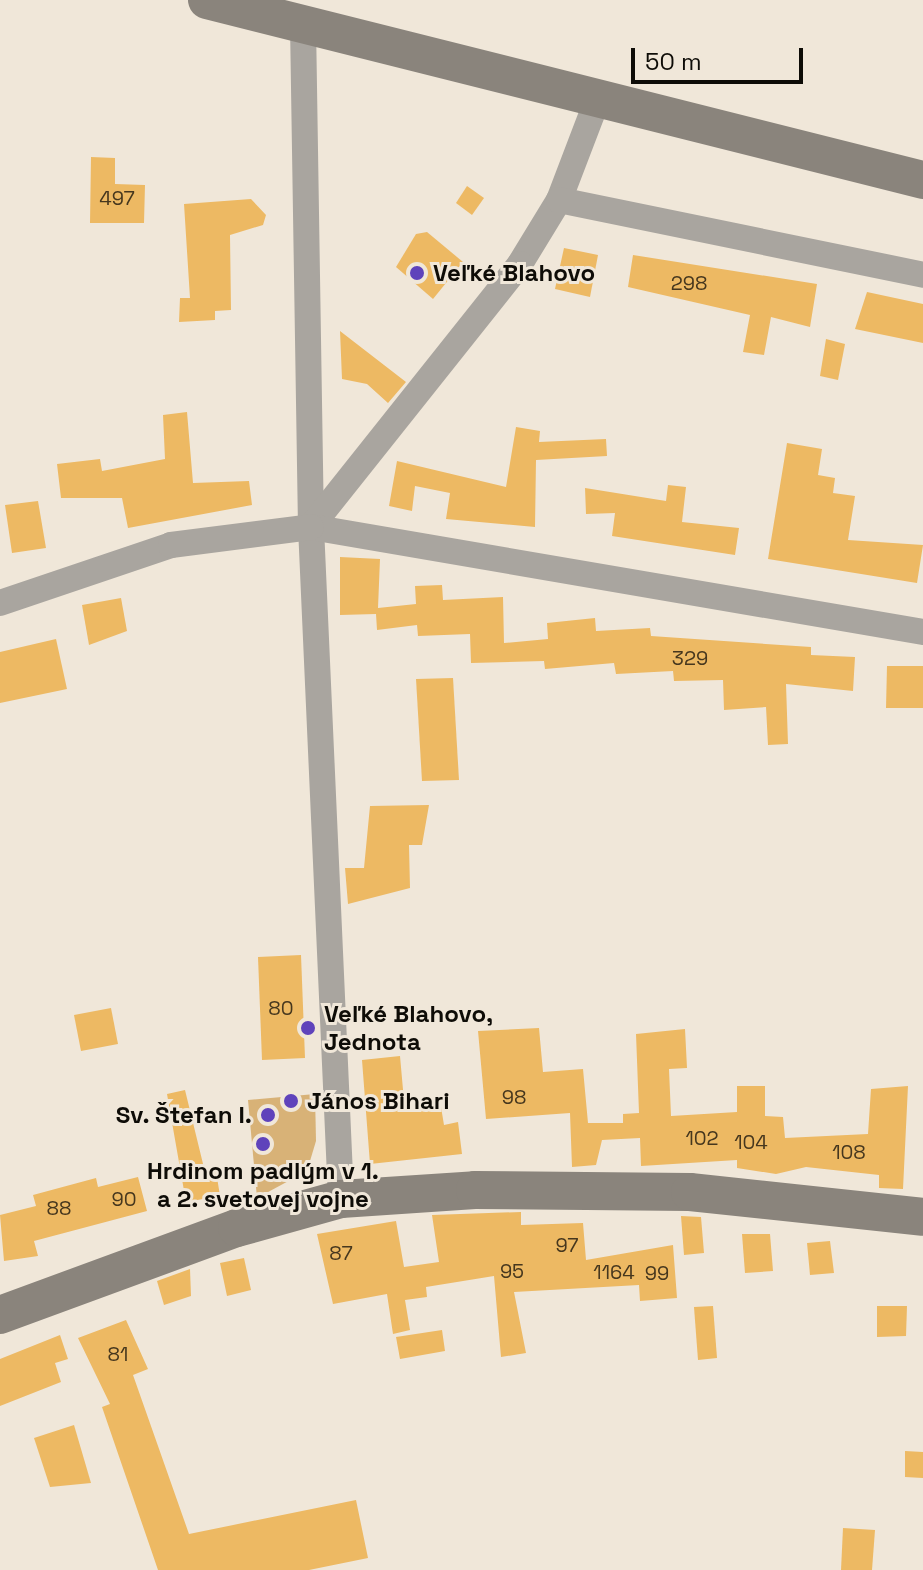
<!DOCTYPE html>
<meta charset="utf-8">
<style>
body{margin:0}
#map{position:relative;width:923px;height:1570px;overflow:hidden;background:#f0e7d9;font-family:"Space Grotesk",sans-serif}
div>[style]{position:absolute}
.green>*{inset:0;background:#d8b277}
.building>*{inset:0;background:#edb963}
.street>*{height:26px;margin:-13px;padding:0 13px;transform-origin:13px;border-radius:13px;background:#a9a59f}
.secondary>*{height:38px;margin:-19px;padding:0 19px;transform-origin:19px;border-radius:19px;background:#8a847c}
.dots>*{width:22px;height:22px;translate:-50% -50%;box-sizing:border-box;border:4px solid #f0e7d9;border-radius:50%}
span{translate:-50% -50%;white-space:nowrap;text-align:center;line-height:1.15;-webkit-text-stroke:6px #f0e7d9;paint-order:stroke}
.number-label{font-size:20px;color:#46371e}
.number-label span{-webkit-text-stroke-width:0}
.poi-label{font-size:24px;color:#0e0c07;font-weight:700}
.left{translate:0 -50%;text-align:left}
.right{translate:-100% -50%;text-align:right}
.scale{position:absolute;left:631px;top:48px;width:172px;height:36px;box-sizing:border-box;border:4px solid #0e0c07;border-top:0;padding-left:10px;font-size:24px;line-height:28px;white-space:nowrap;color:#0e0c07;-webkit-text-stroke:6px #f0e7d9;paint-order:stroke}
</style>
<div id="map">
<div class="green">
<div style="clip-path:polygon(315px 1094px,316px 1141px,307px 1171px,257px 1198px,248px 1100px)"></div>
</div>
<div class="building">
<div style="clip-path:polygon(91px 157px,115px 158px,115px 184px,145px 185px,144px 223px,90px 223px)"></div>
<div style="clip-path:polygon(467px 186px,484px 198px,472px 215px,456px 203px)"></div>
<div style="clip-path:polygon(251px 199px,266px 215px,263px 225px,230px 235px,231px 310px,215px 311px,215px 320px,179px 322px,180px 298px,190px 298px,184px 204px)"></div>
<div style="clip-path:polygon(427px 232px,463px 262px,433px 299px,396px 267px,416px 234px)"></div>
<div style="clip-path:polygon(564px 248px,598px 255px,590px 297px,555px 289px)"></div>
<div style="clip-path:polygon(633px 255px,817px 284px,810px 327px,771px 317px,764px 355px,743px 352px,750px 315px,628px 287px)"></div>
<div style="clip-path:polygon(867px 292px,923px 304px,923px 343px,855px 329px)"></div>
<div style="clip-path:polygon(340px 331px,406px 382px,388px 403px,367px 384px,342px 379px)"></div>
<div style="clip-path:polygon(826px 339px,845px 344px,838px 380px,820px 376px)"></div>
<div style="clip-path:polygon(187px 412px,193px 483px,249px 481px,252px 505px,128px 528px,122px 498px,61px 498px,57px 464px,100px 459px,102px 471px,165px 459px,163px 415px)"></div>
<div style="clip-path:polygon(516px 427px,540px 431px,539px 442px,606px 439px,607px 456px,536px 460px,535px 527px,446px 519px,450px 493px,415px 486px,412px 511px,389px 506px,397px 461px,506px 487px)"></div>
<div style="clip-path:polygon(787px 443px,822px 449px,818px 475px,835px 478px,833px 493px,855px 496px,848px 540px,923px 545px,917px 583px,768px 559px)"></div>
<div style="clip-path:polygon(668px 485px,686px 487px,682px 522px,739px 528px,735px 555px,612px 536px,615px 513px,586px 514px,585px 488px,666px 501px)"></div>
<div style="clip-path:polygon(38px 501px,46px 548px,12px 553px,5px 505px)"></div>
<div style="clip-path:polygon(340px 557px,380px 559px,378px 608px,416px 604px,415px 586px,442px 585px,443px 600px,503px 597px,504px 643px,548px 639px,547px 623px,595px 618px,596px 631px,650px 628px,651px 636px,811px 647px,811px 655px,855px 657px,853px 691px,786px 684px,788px 744px,768px 745px,766px 707px,724px 710px,723px 680px,674px 681px,673px 671px,616px 674px,614px 663px,545px 669px,544px 661px,471px 663px,470px 634px,418px 636px,417px 625px,377px 630px,376px 614px,340px 615px)"></div>
<div style="clip-path:polygon(121px 598px,127px 631px,89px 645px,82px 605px)"></div>
<div style="clip-path:polygon(56px 639px,67px 689px,0 703px,0 652px)"></div>
<div style="clip-path:polygon(887px 666px,923px 666px,923px 708px,886px 708px)"></div>
<div style="clip-path:polygon(453px 678px,459px 780px,422px 781px,416px 679px)"></div>
<div style="clip-path:polygon(429px 805px,422px 845px,409px 845px,410px 888px,348px 904px,345px 868px,364px 868px,370px 806px)"></div>
<div style="clip-path:polygon(301px 955px,305px 1058px,262px 1060px,258px 957px)"></div>
<div style="clip-path:polygon(111px 1008px,118px 1044px,81px 1051px,74px 1015px)"></div>
<div style="clip-path:polygon(539px 1028px,543px 1072px,583px 1069px,588px 1123px,623px 1123px,623px 1114px,639px 1113px,636px 1034px,685px 1029px,687px 1068px,669px 1069px,671px 1116px,737px 1112px,737px 1086px,765px 1086px,765px 1116px,783px 1117px,785px 1138px,868px 1134px,871px 1089px,908px 1086px,903px 1189px,879px 1188px,879px 1175px,806px 1167px,776px 1174px,737px 1168px,737px 1160px,641px 1166px,640px 1138px,602px 1140px,596px 1165px,572px 1167px,570px 1113px,486px 1119px,478px 1031px)"></div>
<div style="clip-path:polygon(400px 1056px,405px 1112px,441px 1107px,444px 1125px,458px 1122px,462px 1154px,370px 1164px,362px 1060px)"></div>
<div style="clip-path:polygon(185px 1090px,205px 1172px,216px 1171px,220px 1196px,186px 1202px,167px 1094px)"></div>
<div style="clip-path:polygon(138px 1177px,147px 1211px,34px 1241px,38px 1256px,4px 1261px,0 1215px,36px 1206px,33px 1195px,96px 1178px,98px 1187px)"></div>
<div style="clip-path:polygon(521px 1212px,521px 1225px,583px 1223px,586px 1260px,673px 1245px,677px 1298px,640px 1301px,639px 1285px,514px 1292px,526px 1353px,501px 1357px,494px 1276px,426px 1287px,427px 1297px,405px 1300px,410px 1330px,393px 1334px,387px 1294px,333px 1304px,317px 1234px,396px 1221px,404px 1267px,439px 1262px,432px 1215px)"></div>
<div style="clip-path:polygon(681px 1216px,701px 1217px,704px 1253px,684px 1255px)"></div>
<div style="clip-path:polygon(742px 1234px,770px 1234px,773px 1271px,745px 1273px)"></div>
<div style="clip-path:polygon(830px 1241px,834px 1273px,810px 1275px,807px 1243px)"></div>
<div style="clip-path:polygon(244px 1258px,251px 1290px,227px 1296px,220px 1263px)"></div>
<div style="clip-path:polygon(190px 1269px,191px 1296px,164px 1305px,157px 1281px)"></div>
<div style="clip-path:polygon(713px 1306px,717px 1358px,698px 1360px,694px 1307px)"></div>
<div style="clip-path:polygon(877px 1306px,907px 1306px,906px 1336px,877px 1337px)"></div>
<div style="clip-path:polygon(126px 1320px,148px 1369px,133px 1375px,189px 1534px,356px 1500px,368px 1558px,309px 1570px,158px 1570px,102px 1407px,110px 1404px,78px 1338px)"></div>
<div style="clip-path:polygon(442px 1330px,445px 1351px,400px 1359px,396px 1337px)"></div>
<div style="clip-path:polygon(60px 1335px,68px 1359px,55px 1363px,61px 1382px,0 1406px,0 1359px)"></div>
<div style="clip-path:polygon(74px 1425px,91px 1483px,50px 1487px,34px 1438px)"></div>
<div style="clip-path:polygon(905px 1451px,923px 1452px,923px 1478px,905px 1477px)"></div>
<div style="clip-path:polygon(843px 1528px,875px 1530px,872px 1570px,841px 1570px)"></div>
</div>
<div class="street">
<div style="left:303px;top:24px;width:503px;rotate:89.09deg"></div>
<div style="left:311px;top:527px;width:673px;rotate:87.44deg"></div>
<div style="left:598px;top:98px;width:109px;rotate:110.9deg"></div>
<div style="left:559px;top:200px;width:75px;rotate:121.4deg"></div>
<div style="left:520px;top:264px;width:336px;rotate:128.5deg"></div>
<div style="left:311px;top:527px;width:621px;rotate:9.74deg"></div>
<div style="left:559px;top:200px;width:372px;rotate:11.6deg"></div>
<div style="left:0;top:603px;width:181px;rotate:-18.7deg"></div>
<div style="left:171px;top:545px;width:141px;rotate:-7.3deg"></div>
</div>
<div class="secondary">
<div style="left:207px;top:0;width:738px;rotate:14.11deg"></div>
<div style="left:0;top:1315px;width:252px;rotate:-20.2deg"></div>
<div style="left:237px;top:1228px;width:108px;rotate:-15.6deg"></div>
<div style="left:341px;top:1199px;width:134px;rotate:-3.8deg"></div>
<div style="left:475px;top:1190px;width:215px;rotate:0.5deg"></div>
<div style="left:690px;top:1192px;width:234px;rotate:6.1deg"></div>
</div>
<div class="dots">
<div style="left:417px;top:273px;background:#5f43bb"></div>
<div style="left:308px;top:1028px;background:#5f43bb"></div>
<div style="left:291px;top:1101px;background:#5f43bb"></div>
<div style="left:268px;top:1115px;background:#5f43bb"></div>
<div style="left:263px;top:1144px;background:#5f43bb"></div>
</div>
<div class="number-label">
<span style="left:117px;top:198px">497</span>
<span style="left:689px;top:283px">298</span>
<span style="left:690px;top:658px">329</span>
<span style="left:281px;top:1008px">80</span>
<span style="left:514px;top:1097px">98</span>
<span style="left:702px;top:1138px">102</span>
<span style="left:751px;top:1142px">104</span>
<span style="left:849px;top:1152px">108</span>
<span style="left:124px;top:1199px">90</span>
<span style="left:59px;top:1208px">88</span>
<span style="left:567px;top:1245px">97</span>
<span style="left:341px;top:1253px">87</span>
<span style="left:512px;top:1271px">95</span>
<span style="left:614px;top:1272px">1164</span>
<span style="left:657px;top:1273px">99</span>
<span style="left:118px;top:1354px">81</span>
</div>
<div class="poi-label">
<span class="left" style="left:433px;top:273px">Veľké Blahovo</span>
<span class="left" style="left:324px;top:1028px">Veľké Blahovo,<br>Jednota</span>
<span class="left" style="left:307px;top:1101px">János Bihari</span>
<span class="right" style="left:252px;top:1115px">Sv. Štefan I.</span>
<span style="left:263px;top:1185px">Hrdinom padlým v 1.<br>a 2. svetovej vojne</span>
</div>
<div class="scale">50 m</div>
</div>
